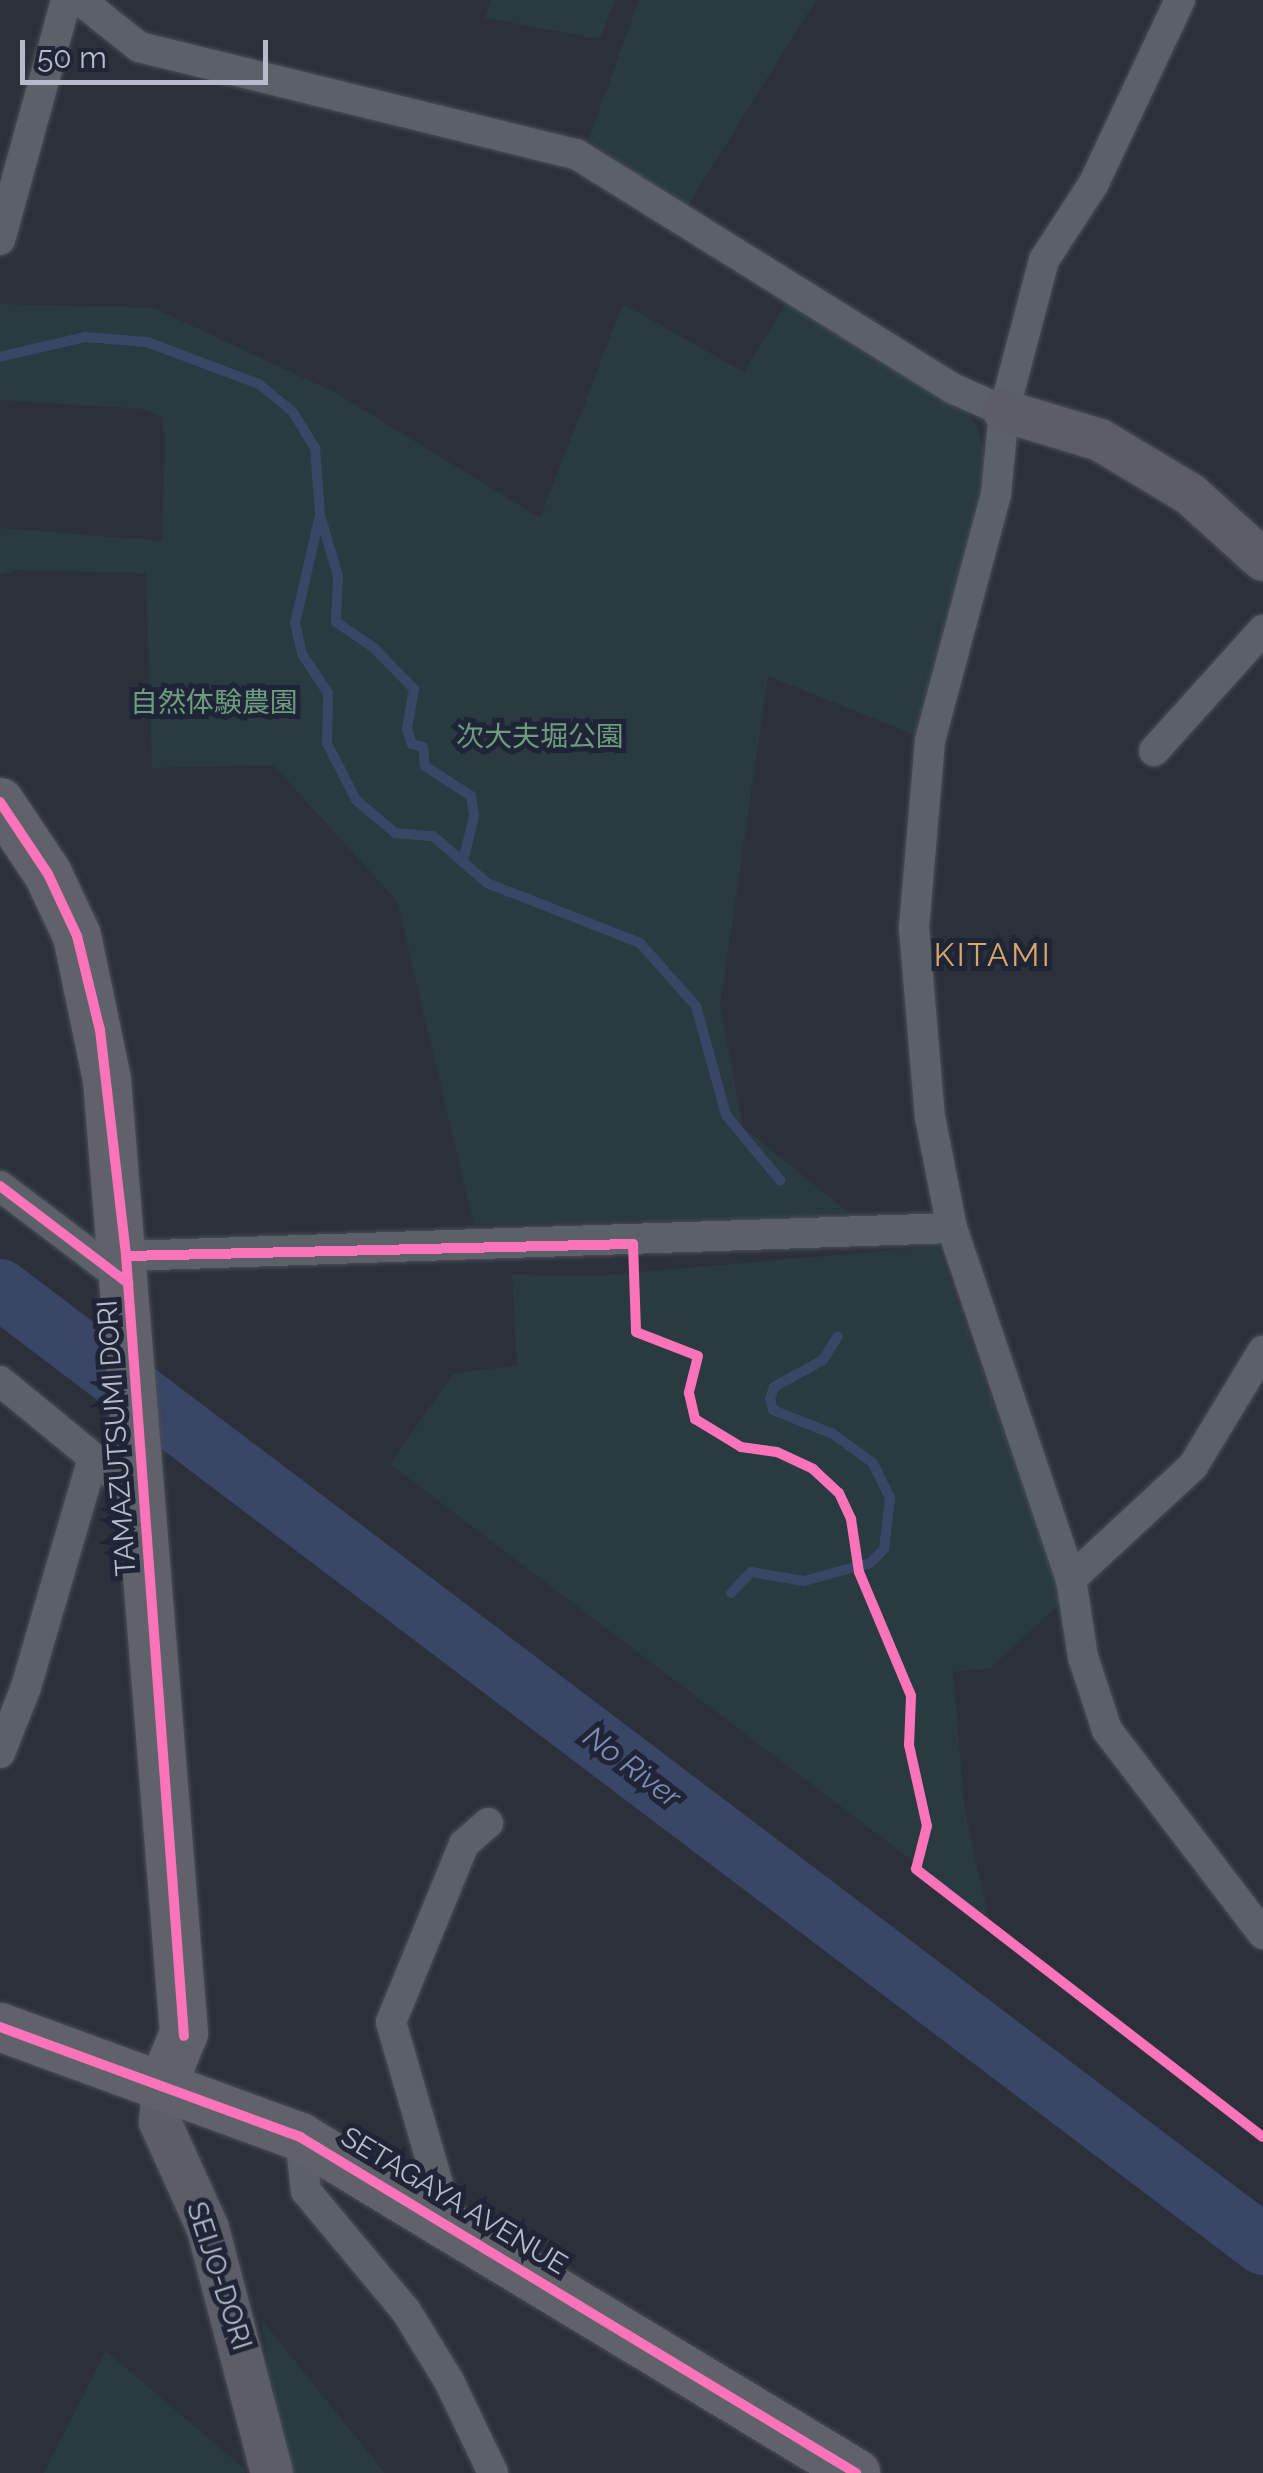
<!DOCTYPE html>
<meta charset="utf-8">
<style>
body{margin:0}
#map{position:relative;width:1263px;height:2473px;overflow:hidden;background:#2c303b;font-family:Raleway,"Noto Sans JP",sans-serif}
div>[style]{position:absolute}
.green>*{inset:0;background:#293a41}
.stream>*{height:10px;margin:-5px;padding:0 5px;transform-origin:5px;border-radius:5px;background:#3a4665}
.river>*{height:60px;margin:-30px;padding:0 30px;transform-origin:30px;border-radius:30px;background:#3a4665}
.roads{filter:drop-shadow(0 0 2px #4a4d55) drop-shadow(0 0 2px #4a4d55)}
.street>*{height:30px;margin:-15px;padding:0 15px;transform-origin:15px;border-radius:15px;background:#5c6069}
.secondary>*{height:42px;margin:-21px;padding:0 21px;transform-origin:21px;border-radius:21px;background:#5b5e67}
.primary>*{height:48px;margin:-24px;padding:0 24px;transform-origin:24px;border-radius:24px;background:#5f626a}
.cycleway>*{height:10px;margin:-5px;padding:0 5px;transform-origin:5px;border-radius:5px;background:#fb73b8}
span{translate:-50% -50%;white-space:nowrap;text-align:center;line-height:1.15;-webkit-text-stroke:10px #1f2536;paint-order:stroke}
.park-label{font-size:28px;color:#6e9c7f}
.street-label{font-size:28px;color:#b7bccb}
.water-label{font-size:30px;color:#7e8db2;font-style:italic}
.quarter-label{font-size:32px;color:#d5a867;letter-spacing:2.5px}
.scale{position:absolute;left:20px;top:40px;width:248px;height:45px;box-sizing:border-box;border:5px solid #b7bccb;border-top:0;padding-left:12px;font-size:30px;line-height:35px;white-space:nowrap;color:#b7bccb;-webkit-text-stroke:8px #1f2536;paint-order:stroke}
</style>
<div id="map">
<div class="green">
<div style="clip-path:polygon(490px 0,615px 0,600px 39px,485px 18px)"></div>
<div style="clip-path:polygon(639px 0,816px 0,685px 210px,588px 141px)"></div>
<div style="clip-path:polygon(794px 290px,952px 388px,976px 425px,996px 494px,930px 741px,768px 676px,720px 1006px,743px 1127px,854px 1217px,474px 1225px,397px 901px,273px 765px,152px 768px,146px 573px,17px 570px,0 575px,0 528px,162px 541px,165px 441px,162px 417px,144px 409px,0 400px,0 304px,154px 308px,336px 393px,540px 518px,623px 304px,744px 372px)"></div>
<div style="clip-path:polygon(938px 1246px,1063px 1601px,990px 1668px,953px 1672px,965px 1812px,989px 1919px,390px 1464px,453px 1374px,517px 1365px,512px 1275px,597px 1276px)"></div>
<div style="clip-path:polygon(261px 2319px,385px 2473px,287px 2473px)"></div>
<div style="clip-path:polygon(106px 2351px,246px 2470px,245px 2473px,44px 2473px)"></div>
</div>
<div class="stream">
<div style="left:0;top:357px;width:87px;rotate:-13.2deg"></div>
<div style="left:85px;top:337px;width:62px;rotate:4.6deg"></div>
<div style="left:147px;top:342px;width:120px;rotate:20.6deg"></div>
<div style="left:259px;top:384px;width:44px;rotate:39.5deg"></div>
<div style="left:293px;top:412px;width:42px;rotate:58.6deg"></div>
<div style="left:315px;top:448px;width:67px;rotate:85.7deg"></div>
<div style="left:320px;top:515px;width:64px;rotate:73.6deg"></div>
<div style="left:338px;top:576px;width:46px;rotate:92.5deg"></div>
<div style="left:336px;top:622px;width:48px;rotate:34deg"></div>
<div style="left:320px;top:515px;width:111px;rotate:103deg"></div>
<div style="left:295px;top:623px;width:32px;rotate:77deg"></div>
<div style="left:302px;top:654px;width:47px;rotate:56.3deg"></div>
<div style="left:328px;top:693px;width:50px;rotate:91.1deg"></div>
<div style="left:327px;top:743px;width:64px;rotate:63deg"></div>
<div style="left:356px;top:800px;width:51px;rotate:40.2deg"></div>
<div style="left:395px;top:833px;width:38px;rotate:5deg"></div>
<div style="left:433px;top:836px;width:72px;rotate:41deg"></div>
<div style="left:487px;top:883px;width:164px;rotate:21.4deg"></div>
<div style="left:640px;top:943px;width:84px;rotate:48.4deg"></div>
<div style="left:696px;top:1006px;width:113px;rotate:74.6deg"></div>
<div style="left:726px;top:1115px;width:85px;rotate:50.3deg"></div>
<div style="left:374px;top:648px;width:57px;rotate:45.7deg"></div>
<div style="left:414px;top:689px;width:41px;rotate:99.9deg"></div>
<div style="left:407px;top:729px;width:16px;rotate:72deg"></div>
<div style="left:412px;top:744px;width:11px;rotate:15deg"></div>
<div style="left:423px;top:747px;width:19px;rotate:84deg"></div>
<div style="left:425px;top:766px;width:55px;rotate:33.1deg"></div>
<div style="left:471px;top:796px;width:20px;rotate:81deg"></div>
<div style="left:474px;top:816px;width:46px;rotate:103.7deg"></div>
<div style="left:731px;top:1593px;width:29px;rotate:-46deg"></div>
<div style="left:751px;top:1572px;width:54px;rotate:9.6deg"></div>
<div style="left:804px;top:1581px;width:68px;rotate:-15.3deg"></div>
<div style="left:870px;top:1563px;width:20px;rotate:-45deg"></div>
<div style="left:884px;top:1549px;width:51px;rotate:-83.3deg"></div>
<div style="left:890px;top:1498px;width:39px;rotate:-116deg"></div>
<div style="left:873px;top:1463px;width:49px;rotate:-144.1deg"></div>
<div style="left:833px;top:1434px;width:65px;rotate:-158.2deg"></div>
<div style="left:773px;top:1410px;width:11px;rotate:-105deg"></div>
<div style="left:770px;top:1399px;width:13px;rotate:-72deg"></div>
<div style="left:774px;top:1387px;width:56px;rotate:-28.9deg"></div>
<div style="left:823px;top:1360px;width:28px;rotate:-58deg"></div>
</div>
<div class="river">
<div style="left:0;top:1289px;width:1584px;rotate:37.12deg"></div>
</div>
<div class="roads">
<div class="street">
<div style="left:80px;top:0;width:75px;rotate:38.5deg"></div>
<div style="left:139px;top:47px;width:450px;rotate:13.8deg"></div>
<div style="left:576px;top:154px;width:443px;rotate:31.9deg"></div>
<div style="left:952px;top:388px;width:57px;rotate:23.9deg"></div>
<div style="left:1180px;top:0;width:202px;rotate:115.2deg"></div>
<div style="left:1094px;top:183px;width:92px;rotate:123deg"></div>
<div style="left:1044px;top:260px;width:156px;rotate:104.8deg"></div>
<div style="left:1004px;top:411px;width:83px;rotate:95.5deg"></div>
<div style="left:996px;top:494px;width:256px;rotate:105deg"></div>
<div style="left:930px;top:741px;width:188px;rotate:94.9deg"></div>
<div style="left:914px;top:928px;width:190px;rotate:85.2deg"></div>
<div style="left:930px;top:1117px;width:113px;rotate:78.8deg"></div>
<div style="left:952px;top:1228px;width:371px;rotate:71.3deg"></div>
<div style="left:1071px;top:1579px;width:79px;rotate:81.3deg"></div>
<div style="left:1083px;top:1657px;width:77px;rotate:71.8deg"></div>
<div style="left:1107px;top:1730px;width:257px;rotate:52.6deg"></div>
<div style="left:0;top:240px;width:249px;rotate:-74.6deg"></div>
<div style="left:1154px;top:751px;width:163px;rotate:-48deg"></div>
<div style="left:0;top:1186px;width:161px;rotate:37.2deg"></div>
<div style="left:126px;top:1256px;width:826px;rotate:-1.94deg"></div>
<div style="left:0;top:1381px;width:188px;rotate:39.4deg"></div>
<div style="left:1071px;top:1579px;width:166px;rotate:-42.8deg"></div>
<div style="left:1193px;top:1466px;width:135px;rotate:-58.7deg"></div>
<div style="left:0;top:1753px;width:71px;rotate:-68.5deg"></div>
<div style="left:26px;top:1687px;width:239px;rotate:-73.7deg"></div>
<div style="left:300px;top:2137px;width:54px;rotate:83.7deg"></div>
<div style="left:306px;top:2191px;width:156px;rotate:50.2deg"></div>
<div style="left:406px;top:2311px;width:82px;rotate:58.4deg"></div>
<div style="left:449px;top:2381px;width:102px;rotate:64.4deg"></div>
<div style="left:449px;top:2222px;width:208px;rotate:-106.2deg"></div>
<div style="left:391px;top:2022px;width:192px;rotate:-67.7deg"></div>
<div style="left:464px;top:1844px;width:32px;rotate:-41deg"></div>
</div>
<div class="secondary">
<div style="left:1004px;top:411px;width:100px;rotate:16.8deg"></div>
<div style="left:1100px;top:440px;width:105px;rotate:31deg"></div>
<div style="left:1190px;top:494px;width:98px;rotate:42.1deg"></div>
<div style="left:164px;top:2082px;width:40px;rotate:95.7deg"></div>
<div style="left:160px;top:2122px;width:117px;rotate:65.8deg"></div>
<div style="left:208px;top:2229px;width:252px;rotate:75.3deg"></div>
</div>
<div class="primary">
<div style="left:0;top:802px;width:87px;rotate:56.3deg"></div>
<div style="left:48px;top:874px;width:68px;rotate:64.9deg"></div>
<div style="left:77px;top:936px;width:147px;rotate:78.2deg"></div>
<div style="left:107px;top:1080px;width:956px;rotate:85.38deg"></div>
<div style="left:184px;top:2033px;width:53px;rotate:112.2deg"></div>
<div style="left:0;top:2027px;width:320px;rotate:20.1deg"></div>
<div style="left:300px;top:2137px;width:650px;rotate:31.15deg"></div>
</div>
</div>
<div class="cycleway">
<div style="left:0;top:802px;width:87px;rotate:56.3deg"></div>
<div style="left:48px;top:874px;width:68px;rotate:64.9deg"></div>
<div style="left:77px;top:936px;width:97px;rotate:76.3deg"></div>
<div style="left:100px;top:1030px;width:227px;rotate:83.4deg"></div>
<div style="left:126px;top:1256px;width:782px;rotate:85.75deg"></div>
<div style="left:0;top:1186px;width:161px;rotate:37.2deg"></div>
<div style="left:126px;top:1256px;width:507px;rotate:-1.36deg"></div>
<div style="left:633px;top:1244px;width:88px;rotate:88deg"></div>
<div style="left:636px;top:1332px;width:66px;rotate:21.2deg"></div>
<div style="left:698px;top:1356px;width:38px;rotate:104deg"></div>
<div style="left:689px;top:1393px;width:27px;rotate:77deg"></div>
<div style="left:695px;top:1419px;width:54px;rotate:31.3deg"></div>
<div style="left:741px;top:1447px;width:36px;rotate:8deg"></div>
<div style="left:777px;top:1452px;width:40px;rotate:25deg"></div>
<div style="left:813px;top:1469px;width:35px;rotate:43deg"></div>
<div style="left:839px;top:1493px;width:29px;rotate:65deg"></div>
<div style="left:851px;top:1519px;width:54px;rotate:81.4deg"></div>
<div style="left:859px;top:1572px;width:134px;rotate:67.2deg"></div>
<div style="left:911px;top:1696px;width:49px;rotate:92.3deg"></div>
<div style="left:909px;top:1745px;width:83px;rotate:77.5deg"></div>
<div style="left:927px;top:1826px;width:44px;rotate:104.3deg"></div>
<div style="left:916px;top:1869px;width:438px;rotate:37.7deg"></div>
<div style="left:0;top:2027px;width:320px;rotate:20.1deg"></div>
<div style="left:300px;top:2137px;width:650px;rotate:31.15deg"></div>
</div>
<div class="park-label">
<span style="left:214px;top:703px">自然体験農園</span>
<span style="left:540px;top:737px">次大夫堀公園</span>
</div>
<div class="street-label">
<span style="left:117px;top:1438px;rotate:-94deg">TAMAZUTSUMI DORI</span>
<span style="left:454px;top:2201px;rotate:31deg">SETAGAYA AVENUE</span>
<span style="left:219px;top:2276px;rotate:72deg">SEIJO-DORI</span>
</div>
<div class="water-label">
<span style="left:632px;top:1767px;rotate:37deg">No River</span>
</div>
<div class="quarter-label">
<span style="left:993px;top:955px">KITAMI</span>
</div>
<div class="scale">50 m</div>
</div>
